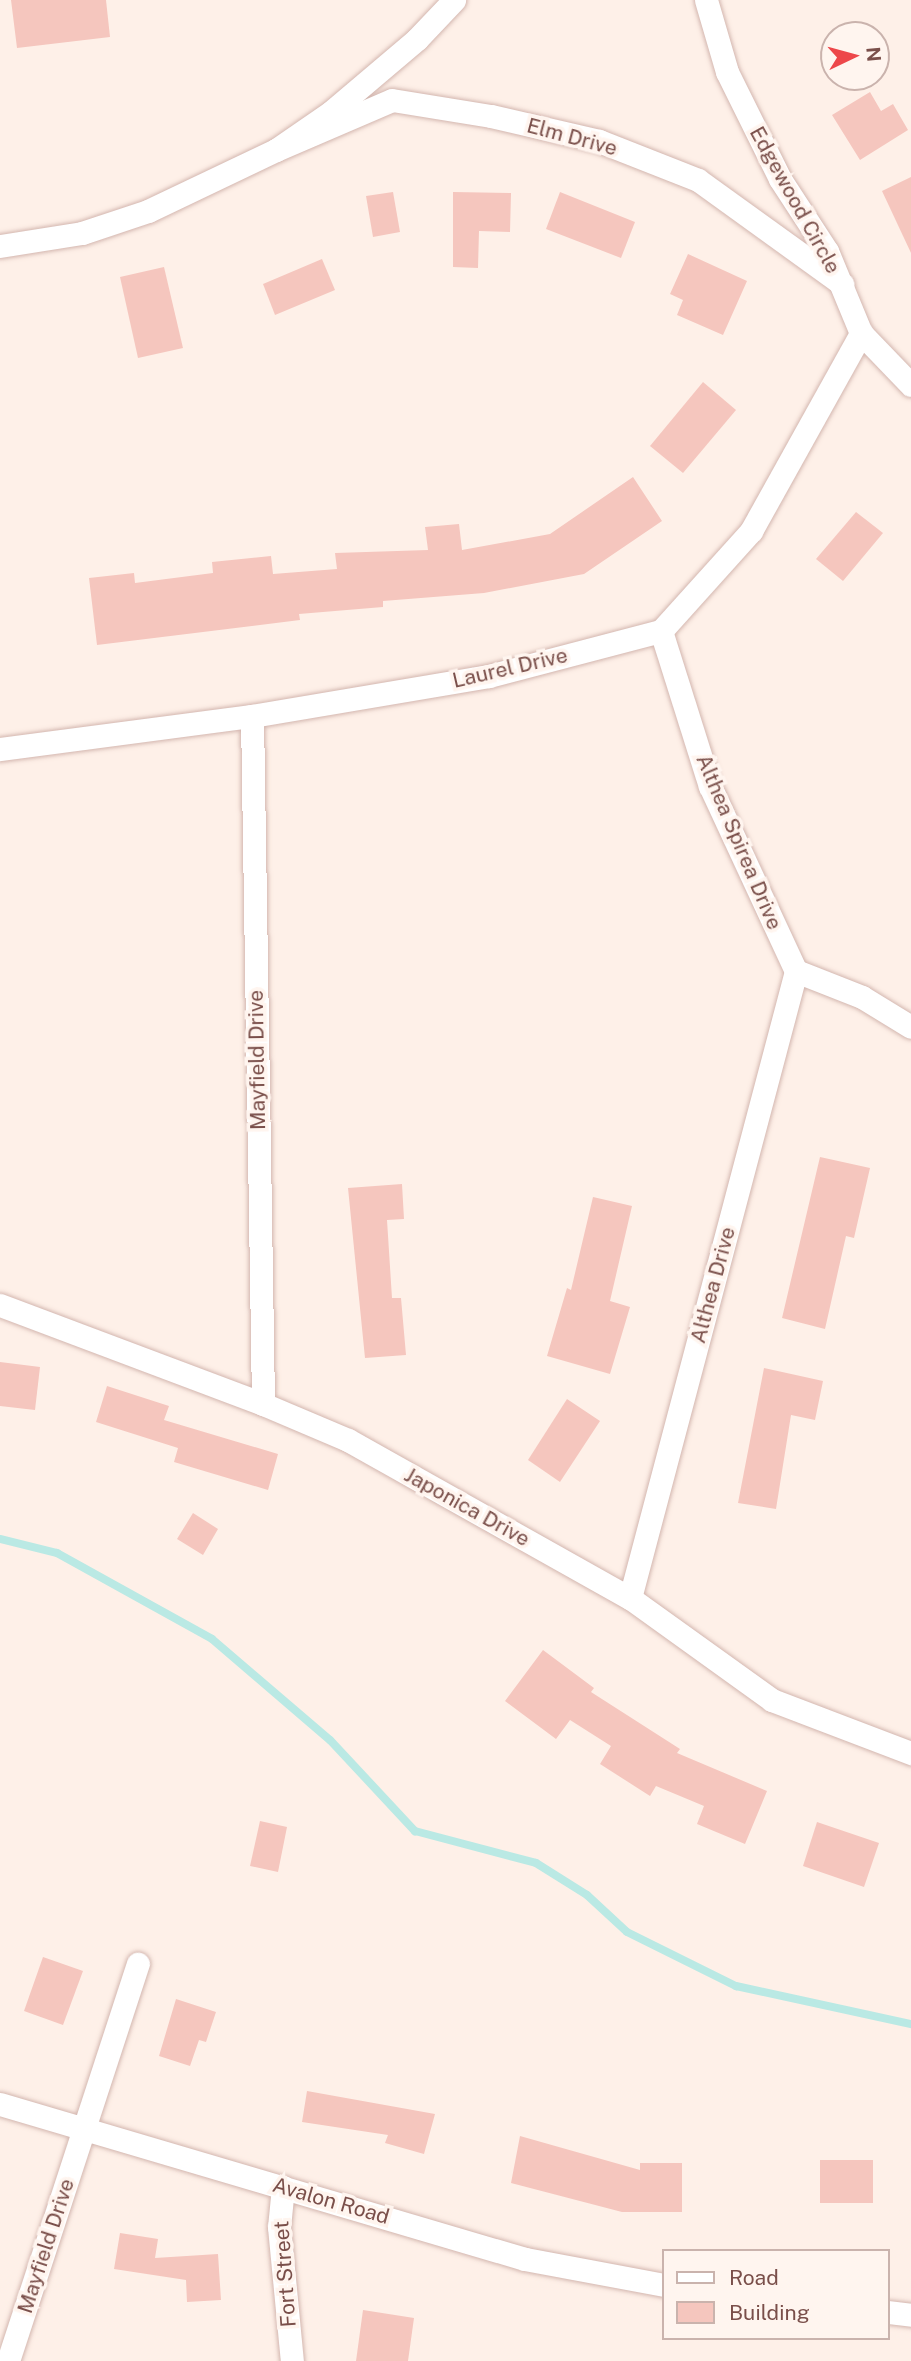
<!DOCTYPE html>
<style>
body{margin:0}
#map{position:relative;width:911px;height:2361px;overflow:hidden;background:#fef0e8;font-family:"Public Sans",sans-serif}
div>[style]{position:absolute}
.stream>*{height:8px;margin:-4px;padding:0 4px;transform-origin:4px;border-radius:4px;background:#bae9e4}
.building>*{inset:0;background:#f5c6be}
.roads{filter:drop-shadow(0 0 2px #d3b6af) drop-shadow(0 0 2px #d3b6af)}
.minor>*{height:23px;margin:-11.5px;padding:0 11.5px;transform-origin:11.5px;border-radius:11.5px;background:#fff}
span{translate:-50% -50%;white-space:nowrap;text-align:center;line-height:1.15;-webkit-text-stroke:7px #fff5ef;paint-order:stroke}
.street-label{font-size:21px;color:#7a4f4a}
.legend{position:absolute;left:662px;top:2249px;width:228px;height:91px;box-sizing:border-box;background:#fff5ef;border:2px solid #cab3ad;margin:0;padding:9px 12px;list-style:none;font-size:21px;color:#7a4f4a}
.legend li{display:flex;align-items:center;gap:14px;height:35px}
.legend b{width:35px;border:2px solid #cab3ad}
.north{position:absolute;left:820px;top:21px;width:70px;height:70px;box-sizing:border-box;background:#fff5ef;border:2px solid #cab3ad;border-radius:50%;rotate:85deg;font-size:19px;font-weight:700;line-height:28px;text-align:center;color:#7a4f4a}
.north::after{content:'';display:block;margin:auto;width:24px;height:32px;background:#ed474a;clip-path:polygon(50% 0,100% 100%,50% 72%,0 100%)}
</style>
<div id="map">
<div class="stream">
<div style="left:0;top:1539px;width:59px;rotate:13.8deg"></div>
<div style="left:57px;top:1553px;width:177px;rotate:29deg"></div>
<div style="left:212px;top:1639px;width:155px;rotate:40.6deg"></div>
<div style="left:330px;top:1740px;width:125px;rotate:47deg"></div>
<div style="left:415px;top:1831px;width:125px;rotate:14.8deg"></div>
<div style="left:536px;top:1863px;width:60px;rotate:32.1deg"></div>
<div style="left:587px;top:1895px;width:54px;rotate:42.8deg"></div>
<div style="left:627px;top:1932px;width:122px;rotate:26.4deg"></div>
<div style="left:736px;top:1986px;width:179px;rotate:12.3deg"></div>
</div>
<div class="building">
<div style="clip-path:polygon(11px 0,106px 0,110px 37px,17px 48px)"></div>
<div style="clip-path:polygon(870px 92px,881px 111px,893px 104px,908px 130px,860px 160px,832px 115px)"></div>
<div style="clip-path:polygon(911px 177px,911px 253px,882px 191px)"></div>
<div style="clip-path:polygon(393px 192px,400px 232px,373px 237px,366px 196px)"></div>
<div style="clip-path:polygon(453px 192px,511px 193px,510px 232px,479px 231px,478px 268px,453px 267px)"></div>
<div style="clip-path:polygon(560px 192px,635px 222px,621px 258px,546px 229px)"></div>
<div style="clip-path:polygon(688px 254px,747px 281px,723px 335px,677px 315px,683px 300px,670px 294px)"></div>
<div style="clip-path:polygon(322px 259px,335px 290px,275px 315px,263px 284px)"></div>
<div style="clip-path:polygon(164px 267px,183px 348px,138px 358px,120px 277px)"></div>
<div style="clip-path:polygon(703px 382px,736px 410px,683px 473px,650px 446px)"></div>
<div style="clip-path:polygon(633px 477px,662px 521px,584px 574px,484px 593px,383px 601px,383px 607px,299px 614px,300px 620px,97px 645px,89px 578px,134px 573px,135px 583px,213px 573px,212px 562px,271px 556px,273px 574px,337px 569px,335px 553px,428px 550px,425px 527px,459px 524px,462px 550px,550px 534px)"></div>
<div style="clip-path:polygon(856px 512px,883px 533px,843px 581px,816px 559px)"></div>
<div style="clip-path:polygon(820px 1157px,870px 1168px,854px 1238px,846px 1236px,825px 1329px,782px 1318px)"></div>
<div style="clip-path:polygon(402px 1184px,404px 1219px,387px 1220px,392px 1298px,401px 1298px,406px 1355px,365px 1358px,348px 1188px)"></div>
<div style="clip-path:polygon(593px 1197px,632px 1206px,610px 1301px,630px 1307px,610px 1374px,547px 1356px,567px 1288px,571px 1290px)"></div>
<div style="clip-path:polygon(0 1362px,40px 1367px,35px 1410px,0 1406px)"></div>
<div style="clip-path:polygon(764px 1368px,823px 1381px,815px 1420px,791px 1415px,776px 1509px,738px 1503px)"></div>
<div style="clip-path:polygon(107px 1386px,169px 1406px,164px 1420px,278px 1454px,268px 1490px,174px 1462px,178px 1448px,96px 1422px)"></div>
<div style="clip-path:polygon(567px 1399px,600px 1421px,560px 1482px,528px 1460px)"></div>
<div style="clip-path:polygon(193px 1513px,218px 1529px,203px 1555px,177px 1539px)"></div>
<div style="clip-path:polygon(543px 1650px,594px 1688px,591px 1692px,680px 1749px,677px 1753px,767px 1791px,745px 1844px,697px 1824px,704px 1806px,656px 1786px,650px 1796px,600px 1764px,611px 1746px,570px 1720px,556px 1739px,505px 1701px)"></div>
<div style="clip-path:polygon(260px 1821px,287px 1827px,278px 1872px,250px 1866px)"></div>
<div style="clip-path:polygon(817px 1822px,879px 1843px,864px 1887px,803px 1866px)"></div>
<div style="clip-path:polygon(43px 1957px,83px 1971px,63px 2025px,24px 2011px)"></div>
<div style="clip-path:polygon(176px 1999px,216px 2012px,206px 2042px,199px 2040px,190px 2066px,159px 2056px)"></div>
<div style="clip-path:polygon(307px 2091px,435px 2114px,424px 2154px,385px 2143px,388px 2135px,302px 2122px)"></div>
<div style="clip-path:polygon(520px 2136px,640px 2170px,640px 2163px,682px 2163px,682px 2212px,622px 2212px,511px 2183px)"></div>
<div style="clip-path:polygon(820px 2160px,873px 2160px,873px 2203px,820px 2203px)"></div>
<div style="clip-path:polygon(120px 2233px,158px 2239px,155px 2258px,218px 2254px,221px 2300px,187px 2302px,186px 2280px,114px 2269px)"></div>
<div style="clip-path:polygon(363px 2310px,414px 2318px,408px 2361px,356px 2361px)"></div>
</div>
<div class="roads">
<div class="minor">
<div style="left:706px;top:0;width:75px;rotate:73.7deg"></div>
<div style="left:727px;top:72px;width:119px;rotate:63.6deg"></div>
<div style="left:780px;top:179px;width:86px;rotate:56.9deg"></div>
<div style="left:827px;top:251px;width:89px;rotate:67.5deg"></div>
<div style="left:861px;top:333px;width:72px;rotate:46.1deg"></div>
<div style="left:276px;top:150px;width:126px;rotate:-23.3deg"></div>
<div style="left:392px;top:100px;width:100px;rotate:9.2deg"></div>
<div style="left:491px;top:116px;width:111px;rotate:13deg"></div>
<div style="left:599px;top:141px;width:106px;rotate:21.5deg"></div>
<div style="left:698px;top:180px;width:178px;rotate:35.8deg"></div>
<div style="left:0;top:246px;width:83px;rotate:-9deg"></div>
<div style="left:82px;top:233px;width:70px;rotate:-18.4deg"></div>
<div style="left:148px;top:211px;width:142px;rotate:-25.5deg"></div>
<div style="left:276px;top:150px;width:67px;rotate:-34.6deg"></div>
<div style="left:331px;top:112px;width:113px;rotate:-40.3deg"></div>
<div style="left:417px;top:39px;width:54px;rotate:-46.5deg"></div>
<div style="left:661px;top:631px;width:163px;rotate:72.5deg"></div>
<div style="left:710px;top:786px;width:204px;rotate:65.1deg"></div>
<div style="left:252px;top:716px;width:688px;rotate:89.08deg"></div>
<div style="left:0;top:749px;width:254px;rotate:-7.5deg"></div>
<div style="left:252px;top:716px;width:240px;rotate:-9.6deg"></div>
<div style="left:489px;top:676px;width:178px;rotate:-14.7deg"></div>
<div style="left:661px;top:631px;width:135px;rotate:-48deg"></div>
<div style="left:751px;top:531px;width:227px;rotate:-60.9deg"></div>
<div style="left:796px;top:971px;width:71px;rotate:21.5deg"></div>
<div style="left:862px;top:997px;width:57px;rotate:31.5deg"></div>
<div style="left:0;top:1305px;width:281px;rotate:20.6deg"></div>
<div style="left:263px;top:1404px;width:92px;rotate:23deg"></div>
<div style="left:348px;top:1440px;width:323px;rotate:29.3deg"></div>
<div style="left:630px;top:1598px;width:175px;rotate:35.7deg"></div>
<div style="left:772px;top:1700px;width:149px;rotate:20.9deg"></div>
<div style="left:630px;top:1598px;width:649px;rotate:-75.17deg"></div>
<div style="left:0;top:2104px;width:547px;rotate:16.45deg"></div>
<div style="left:525px;top:2259px;width:141px;rotate:10.6deg"></div>
<div style="left:283px;top:2187px;width:40px;rotate:95.7deg"></div>
<div style="left:279px;top:2227px;width:135px;rotate:84.5deg"></div>
<div style="left:888px;top:2312px;width:23px;rotate:7deg"></div>
<div style="left:8px;top:2361px;width:418px;rotate:-71.9deg"></div>
</div>
</div>
<div class="street-label">
<span style="left:572px;top:137px;rotate:15deg">Elm Drive</span>
<span style="left:795px;top:200px;rotate:61deg">Edgewood Circle</span>
<span style="left:510px;top:668px;rotate:-13deg">Laurel Drive</span>
<span style="left:739px;top:842px;rotate:67deg">Althea Spirea Drive</span>
<span style="left:257px;top:1060px;rotate:-91deg">Mayfield Drive</span>
<span style="left:713px;top:1285px;rotate:-75deg">Althea Drive</span>
<span style="left:467px;top:1507px;rotate:29deg">Japonica Drive</span>
<span style="left:331px;top:2201px;rotate:16deg">Avalon Road</span>
<span style="left:46px;top:2246px;rotate:-72deg">Mayfield Drive</span>
<span style="left:285px;top:2274px;rotate:-94deg">Fort Street</span>
</div>
<ul class="legend">
<li><b style="height:9px;background:#fff"></b>Road</li>
<li><b style="height:19px;background:#f5c6be"></b>Building</li>
</ul>
<div class="north">N</div>
</div>
